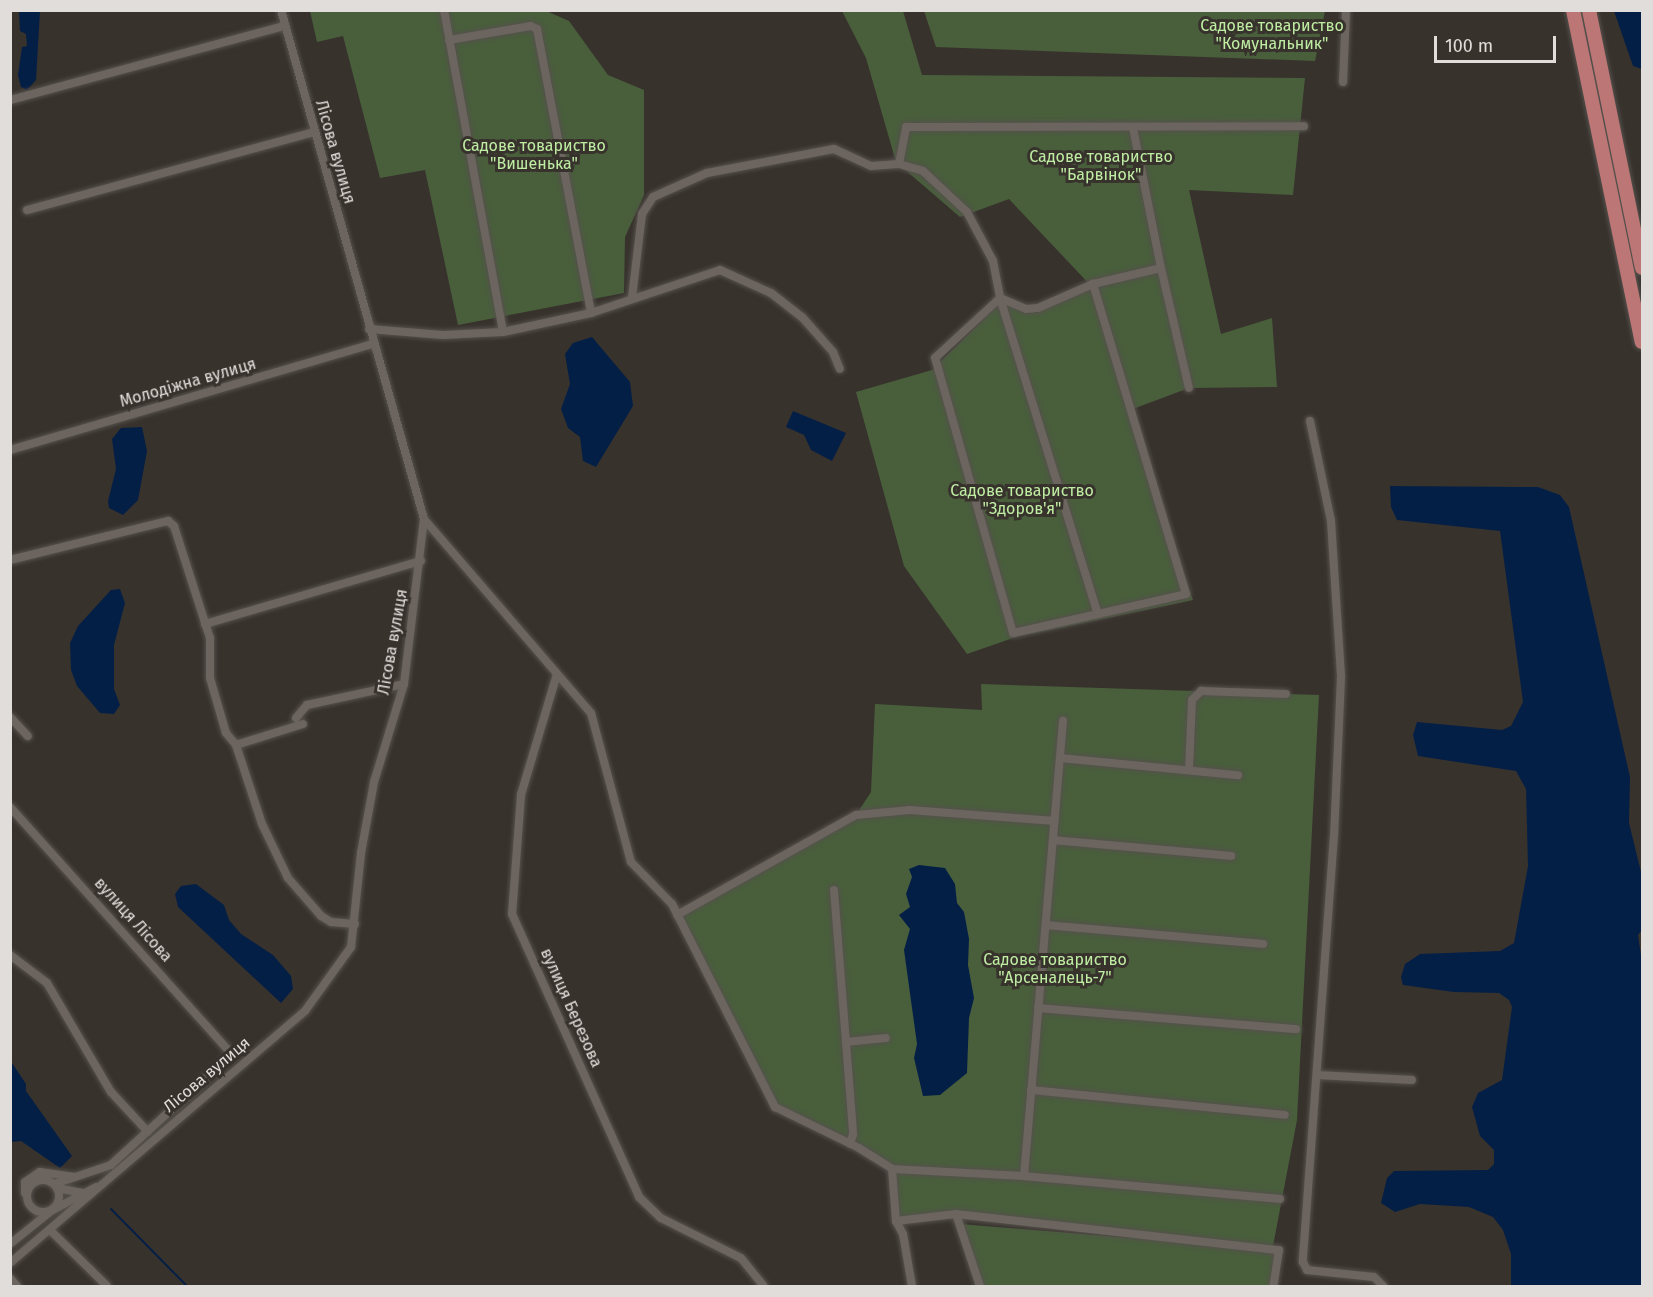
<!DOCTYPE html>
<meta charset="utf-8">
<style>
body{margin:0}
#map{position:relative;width:1653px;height:1297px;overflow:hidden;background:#38322d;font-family:"Fira Sans",sans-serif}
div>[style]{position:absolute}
.green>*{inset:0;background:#495f3c}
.water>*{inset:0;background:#041f46}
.stream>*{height:2px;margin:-1px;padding:0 1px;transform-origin:1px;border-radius:1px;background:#041f46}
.roads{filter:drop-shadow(0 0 2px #55514c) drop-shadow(0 0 2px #55514c)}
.street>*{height:8px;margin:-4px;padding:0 4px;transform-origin:4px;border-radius:4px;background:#6c655f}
.street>.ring{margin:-4px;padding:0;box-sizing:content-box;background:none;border:8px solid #6c655f;border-radius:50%}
.primary>*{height:14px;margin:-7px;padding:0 7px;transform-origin:7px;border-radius:7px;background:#bd7676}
span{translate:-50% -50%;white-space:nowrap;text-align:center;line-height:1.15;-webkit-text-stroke:6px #38322d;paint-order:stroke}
.park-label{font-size:16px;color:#bfeea3}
.street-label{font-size:16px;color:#e1ddda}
.frame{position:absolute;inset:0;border:12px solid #e1ddda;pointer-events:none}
.scale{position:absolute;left:1434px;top:36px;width:122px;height:27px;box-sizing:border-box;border:3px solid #e1ddda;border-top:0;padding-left:8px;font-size:18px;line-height:21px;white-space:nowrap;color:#e1ddda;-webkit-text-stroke:4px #38322d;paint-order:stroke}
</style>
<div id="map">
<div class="green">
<div style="clip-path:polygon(544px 10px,569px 21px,608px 75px,644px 90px,644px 195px,625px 237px,624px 293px,458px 325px,425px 170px,380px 178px,343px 36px,317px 42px,310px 11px)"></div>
<div style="clip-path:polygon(842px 11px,903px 11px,922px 75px,1305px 78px,1293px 195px,1189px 190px,1221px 334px,1272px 318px,1277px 387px,1189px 388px,1130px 410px,1193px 600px,1013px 638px,967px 654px,904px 566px,856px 392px,932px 370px,1004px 299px,1036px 313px,1093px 288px,1009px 199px,960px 217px,896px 162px,866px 58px)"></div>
<div style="clip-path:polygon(924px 11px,924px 10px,1325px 11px,1315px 61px,936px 47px)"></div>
<div style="clip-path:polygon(981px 684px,1319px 695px,1297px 1120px,1273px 1246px,956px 1214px,896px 1221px,892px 1169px,775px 1107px,677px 915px,856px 815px,871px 792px,875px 704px,982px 710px)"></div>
<div style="clip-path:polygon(960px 1224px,1279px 1250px,1273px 1286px,978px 1286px)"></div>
</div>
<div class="water">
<div style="clip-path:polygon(19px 11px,40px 11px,36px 80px,27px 90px,21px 87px,18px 75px,22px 47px,27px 46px,26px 34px,20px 31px)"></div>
<div style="clip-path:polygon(1614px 11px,1642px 11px,1642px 69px,1633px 66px)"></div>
<div style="clip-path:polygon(592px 337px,630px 382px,633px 406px,596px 467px,583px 461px,580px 437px,568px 428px,561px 409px,570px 384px,565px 354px,573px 343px)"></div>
<div style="clip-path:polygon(793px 411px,846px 433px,832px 461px,811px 450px,804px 435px,786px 427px)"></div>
<div style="clip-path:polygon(142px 427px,147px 451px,138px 500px,123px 515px,109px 508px,108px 501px,116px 469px,112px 439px,121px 428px)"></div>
<div style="clip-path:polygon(1390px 486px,1538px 487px,1560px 495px,1569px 507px,1630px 777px,1629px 823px,1642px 876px,1642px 930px,1638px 935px,1642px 962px,1642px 1286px,1511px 1286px,1511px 1254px,1503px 1230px,1493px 1217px,1469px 1207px,1420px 1204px,1395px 1212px,1381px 1203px,1387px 1178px,1394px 1171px,1488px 1170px,1494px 1164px,1494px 1150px,1480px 1136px,1472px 1107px,1478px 1093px,1502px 1080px,1512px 1007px,1509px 1000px,1499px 993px,1454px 992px,1403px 985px,1401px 977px,1405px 964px,1420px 954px,1500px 951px,1514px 943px,1528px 866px,1526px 789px,1516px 771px,1418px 756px,1413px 735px,1417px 722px,1502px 730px,1511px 726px,1523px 702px,1500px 531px,1397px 520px,1391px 507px)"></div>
<div style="clip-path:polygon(120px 589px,125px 603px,114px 645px,114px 689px,120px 705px,114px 714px,100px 713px,77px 686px,71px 670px,70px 643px,78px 626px,111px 590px)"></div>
<div style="clip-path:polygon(919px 865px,945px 868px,955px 884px,957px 903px,964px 912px,969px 939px,968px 965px,974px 998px,969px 1018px,967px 1073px,940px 1095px,923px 1096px,914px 1058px,917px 1044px,904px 950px,910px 929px,899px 915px,910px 907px,906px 894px,912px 877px,909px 869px)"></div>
<div style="clip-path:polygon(196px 884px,224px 905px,229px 920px,241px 934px,273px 955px,291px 976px,293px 989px,281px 1003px,178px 907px,175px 894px,181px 886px)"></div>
<div style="clip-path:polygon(10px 1060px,26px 1084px,26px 1091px,72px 1156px,60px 1168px,21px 1141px,11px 1142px)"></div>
</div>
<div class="stream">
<div style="left:111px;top:1209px;width:108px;rotate:45.4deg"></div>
</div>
<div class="roads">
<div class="street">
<div style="left:444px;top:10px;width:327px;rotate:79.6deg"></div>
<div style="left:449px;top:40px;width:83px;rotate:-9.7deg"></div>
<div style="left:531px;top:26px;width:7px;rotate:27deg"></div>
<div style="left:537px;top:29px;width:289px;rotate:79.2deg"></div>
<div style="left:1343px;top:82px;width:72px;rotate:-87.6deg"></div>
<div style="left:10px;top:100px;width:285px;rotate:-15.1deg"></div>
<div style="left:899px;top:164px;width:25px;rotate:16deg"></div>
<div style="left:923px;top:171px;width:60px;rotate:43deg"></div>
<div style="left:967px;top:212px;width:55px;rotate:62deg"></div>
<div style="left:993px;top:261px;width:38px;rotate:79deg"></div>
<div style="left:1000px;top:298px;width:331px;rotate:72.8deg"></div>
<div style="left:1098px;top:614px;width:87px;rotate:167.4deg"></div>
<div style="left:1013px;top:633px;width:286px;rotate:-105.8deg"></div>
<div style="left:935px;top:358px;width:88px;rotate:-42.7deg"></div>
<div style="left:1000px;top:298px;width:28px;rotate:23deg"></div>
<div style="left:1026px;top:309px;width:12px;rotate:-5deg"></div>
<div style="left:1038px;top:308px;width:60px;rotate:-23.6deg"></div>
<div style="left:27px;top:210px;width:297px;rotate:-15.2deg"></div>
<div style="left:1161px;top:268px;width:123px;rotate:76.9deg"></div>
<div style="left:632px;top:297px;width:84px;rotate:-83.1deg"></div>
<div style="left:642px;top:214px;width:20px;rotate:-57deg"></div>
<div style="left:653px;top:197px;width:59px;rotate:-24deg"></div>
<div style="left:707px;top:173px;width:129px;rotate:-10.7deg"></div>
<div style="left:834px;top:149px;width:41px;rotate:24.7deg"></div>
<div style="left:871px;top:166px;width:28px;rotate:-4deg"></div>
<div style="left:899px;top:164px;width:38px;rotate:-79deg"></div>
<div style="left:906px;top:127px;width:398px;rotate:-0.1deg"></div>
<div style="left:369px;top:329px;width:74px;rotate:4.6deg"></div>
<div style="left:443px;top:335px;width:60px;rotate:-2.9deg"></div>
<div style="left:503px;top:332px;width:90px;rotate:-12.2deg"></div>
<div style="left:591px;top:313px;width:136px;rotate:-18.4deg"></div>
<div style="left:720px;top:270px;width:56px;rotate:24.3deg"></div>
<div style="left:771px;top:293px;width:39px;rotate:38deg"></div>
<div style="left:802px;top:317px;width:47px;rotate:48.5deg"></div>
<div style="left:833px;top:352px;width:18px;rotate:68deg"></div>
<div style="left:1310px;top:421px;width:102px;rotate:78.1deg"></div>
<div style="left:1331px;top:521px;width:156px;rotate:86.3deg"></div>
<div style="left:1341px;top:677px;width:158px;rotate:92.5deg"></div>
<div style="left:1334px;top:835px;width:428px;rotate:94.2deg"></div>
<div style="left:1303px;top:1262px;width:9px;rotate:63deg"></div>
<div style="left:1307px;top:1270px;width:67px;rotate:6deg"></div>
<div style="left:1374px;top:1277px;width:13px;rotate:45deg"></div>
<div style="left:10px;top:450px;width:378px;rotate:-16.3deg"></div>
<div style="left:424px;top:519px;width:256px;rotate:49.3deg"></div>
<div style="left:591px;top:713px;width:154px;rotate:75deg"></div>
<div style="left:631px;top:862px;width:59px;rotate:45.7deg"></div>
<div style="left:672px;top:904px;width:228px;rotate:63.1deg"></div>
<div style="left:775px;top:1107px;width:93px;rotate:26deg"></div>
<div style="left:859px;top:1148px;width:39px;rotate:32deg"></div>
<div style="left:892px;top:1169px;width:132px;rotate:3deg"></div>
<div style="left:1024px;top:1176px;width:257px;rotate:5.1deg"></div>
<div style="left:10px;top:560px;width:163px;rotate:-13.9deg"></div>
<div style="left:168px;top:521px;width:8px;rotate:40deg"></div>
<div style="left:174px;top:526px;width:118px;rotate:72.2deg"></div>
<div style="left:210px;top:638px;width:40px;rotate:90deg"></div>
<div style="left:210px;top:678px;width:57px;rotate:73.8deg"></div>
<div style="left:226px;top:733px;width:16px;rotate:50deg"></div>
<div style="left:1098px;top:614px;width:90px;rotate:-12.8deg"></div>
<div style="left:1186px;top:594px;width:324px;rotate:-106.7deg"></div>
<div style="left:1093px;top:284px;width:70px;rotate:-13.2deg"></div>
<div style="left:1161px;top:268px;width:143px;rotate:-101.3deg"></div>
<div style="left:205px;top:624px;width:225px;rotate:-16.3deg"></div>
<div style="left:557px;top:674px;width:126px;rotate:106.6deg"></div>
<div style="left:521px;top:795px;width:119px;rotate:94.3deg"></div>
<div style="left:512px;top:914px;width:310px;rotate:65.8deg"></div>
<div style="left:639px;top:1197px;width:30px;rotate:44deg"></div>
<div style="left:661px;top:1218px;width:89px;rotate:26.6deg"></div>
<div style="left:741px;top:1258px;width:36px;rotate:51deg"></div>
<div style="left:10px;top:717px;width:26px;rotate:47deg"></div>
<div style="left:296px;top:718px;width:17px;rotate:-50deg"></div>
<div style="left:307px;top:705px;width:99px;rotate:-12.2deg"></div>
<div style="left:303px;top:724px;width:70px;rotate:162.6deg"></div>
<div style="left:236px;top:745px;width:83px;rotate:71.8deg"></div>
<div style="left:262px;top:824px;width:60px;rotate:64.3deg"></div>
<div style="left:288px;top:878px;width:50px;rotate:49deg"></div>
<div style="left:321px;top:916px;width:12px;rotate:31deg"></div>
<div style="left:331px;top:922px;width:24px;rotate:5deg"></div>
<div style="left:1060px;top:758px;width:179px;rotate:5.5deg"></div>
<div style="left:1189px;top:769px;width:69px;rotate:-87.5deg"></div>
<div style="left:1192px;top:700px;width:13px;rotate:-45deg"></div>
<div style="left:1201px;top:691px;width:85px;rotate:2deg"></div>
<div style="left:10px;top:807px;width:332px;rotate:48.1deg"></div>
<div style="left:232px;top:1054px;width:164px;rotate:137.5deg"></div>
<div style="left:111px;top:1165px;width:60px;rotate:161.6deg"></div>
<div style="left:1053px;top:840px;width:179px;rotate:5.1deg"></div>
<div style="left:834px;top:890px;width:245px;rotate:85.5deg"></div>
<div style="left:853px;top:1134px;width:10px;rotate:107deg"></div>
<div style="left:677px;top:915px;width:205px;rotate:-29.2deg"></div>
<div style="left:856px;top:815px;width:54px;rotate:-5.3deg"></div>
<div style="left:910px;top:810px;width:145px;rotate:4.3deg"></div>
<div style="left:1046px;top:925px;width:218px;rotate:5deg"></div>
<div style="left:10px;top:955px;width:46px;rotate:37.1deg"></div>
<div style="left:47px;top:983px;width:126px;rotate:59.6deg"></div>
<div style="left:111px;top:1092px;width:54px;rotate:47.2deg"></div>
<div style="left:1038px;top:1008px;width:259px;rotate:4.7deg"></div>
<div style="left:846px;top:1042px;width:40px;rotate:-5.7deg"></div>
<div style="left:1317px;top:1075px;width:95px;rotate:3deg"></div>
<div style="left:1031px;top:1090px;width:255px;rotate:5.6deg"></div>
<div style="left:892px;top:1169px;width:52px;rotate:85.6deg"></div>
<div style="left:896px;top:1221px;width:60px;rotate:-6.7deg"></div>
<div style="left:956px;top:1214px;width:325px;rotate:6.4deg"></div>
<div style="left:1279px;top:1250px;width:36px;rotate:99deg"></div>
<div style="left:1024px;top:1176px;width:457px;rotate:-85.1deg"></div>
<div class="ring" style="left:27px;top:1180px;width:24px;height:24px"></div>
<div style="left:57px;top:1188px;width:26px;rotate:11deg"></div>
<div style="left:25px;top:1193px;width:11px;rotate:-90deg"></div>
<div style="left:25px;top:1182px;width:18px;rotate:-34deg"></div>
<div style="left:40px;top:1172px;width:35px;rotate:8deg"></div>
<div style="left:956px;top:1214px;width:76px;rotate:71.6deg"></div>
<div style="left:896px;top:1221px;width:15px;rotate:62deg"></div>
<div style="left:903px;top:1234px;width:53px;rotate:80.2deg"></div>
<div style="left:51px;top:1231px;width:78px;rotate:44.5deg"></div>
<div style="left:10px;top:1244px;width:53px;rotate:-38.8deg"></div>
<div style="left:51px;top:1211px;width:51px;rotate:-28.1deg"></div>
<div style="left:10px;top:1263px;width:388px;rotate:-40.5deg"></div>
<div style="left:305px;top:1011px;width:79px;rotate:-54.3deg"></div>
<div style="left:351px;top:947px;width:95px;rotate:-83.9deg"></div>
<div style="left:361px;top:853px;width:72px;rotate:-79.6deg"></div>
<div style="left:374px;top:782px;width:102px;rotate:-73deg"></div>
<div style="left:404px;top:684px;width:166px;rotate:-83.1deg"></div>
<div style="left:424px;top:519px;width:529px;rotate:-105.69deg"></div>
<div style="left:10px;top:1278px;width:11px;rotate:49deg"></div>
</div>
<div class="primary">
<div style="left:1573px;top:10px;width:339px;rotate:78.3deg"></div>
<div style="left:1589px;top:10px;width:263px;rotate:78.4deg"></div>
</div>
</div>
<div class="park-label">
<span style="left:1272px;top:35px">Садове товариство<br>"Комунальник"</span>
<span style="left:534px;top:155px">Садове товариство<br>"Вишенька"</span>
<span style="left:1101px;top:166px">Садове товариство<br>"Барвінок"</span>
<span style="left:1022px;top:500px">Садове товариство<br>"Здоров'я"</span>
<span style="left:1055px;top:969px">Садове товариство<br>"Арсеналець-7"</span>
</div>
<div class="street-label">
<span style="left:335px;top:152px;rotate:74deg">Лісова вулиця</span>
<span style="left:188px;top:383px;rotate:-16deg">Молодіжна вулиця</span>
<span style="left:393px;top:642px;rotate:-80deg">Лісова вулиця</span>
<span style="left:133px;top:920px;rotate:48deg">вулиця Лісова</span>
<span style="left:571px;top:1008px;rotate:66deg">вулиця Березова</span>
<span style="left:207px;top:1075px;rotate:-40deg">Лісова вулиця</span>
</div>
<div class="frame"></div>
<div class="scale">100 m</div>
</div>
